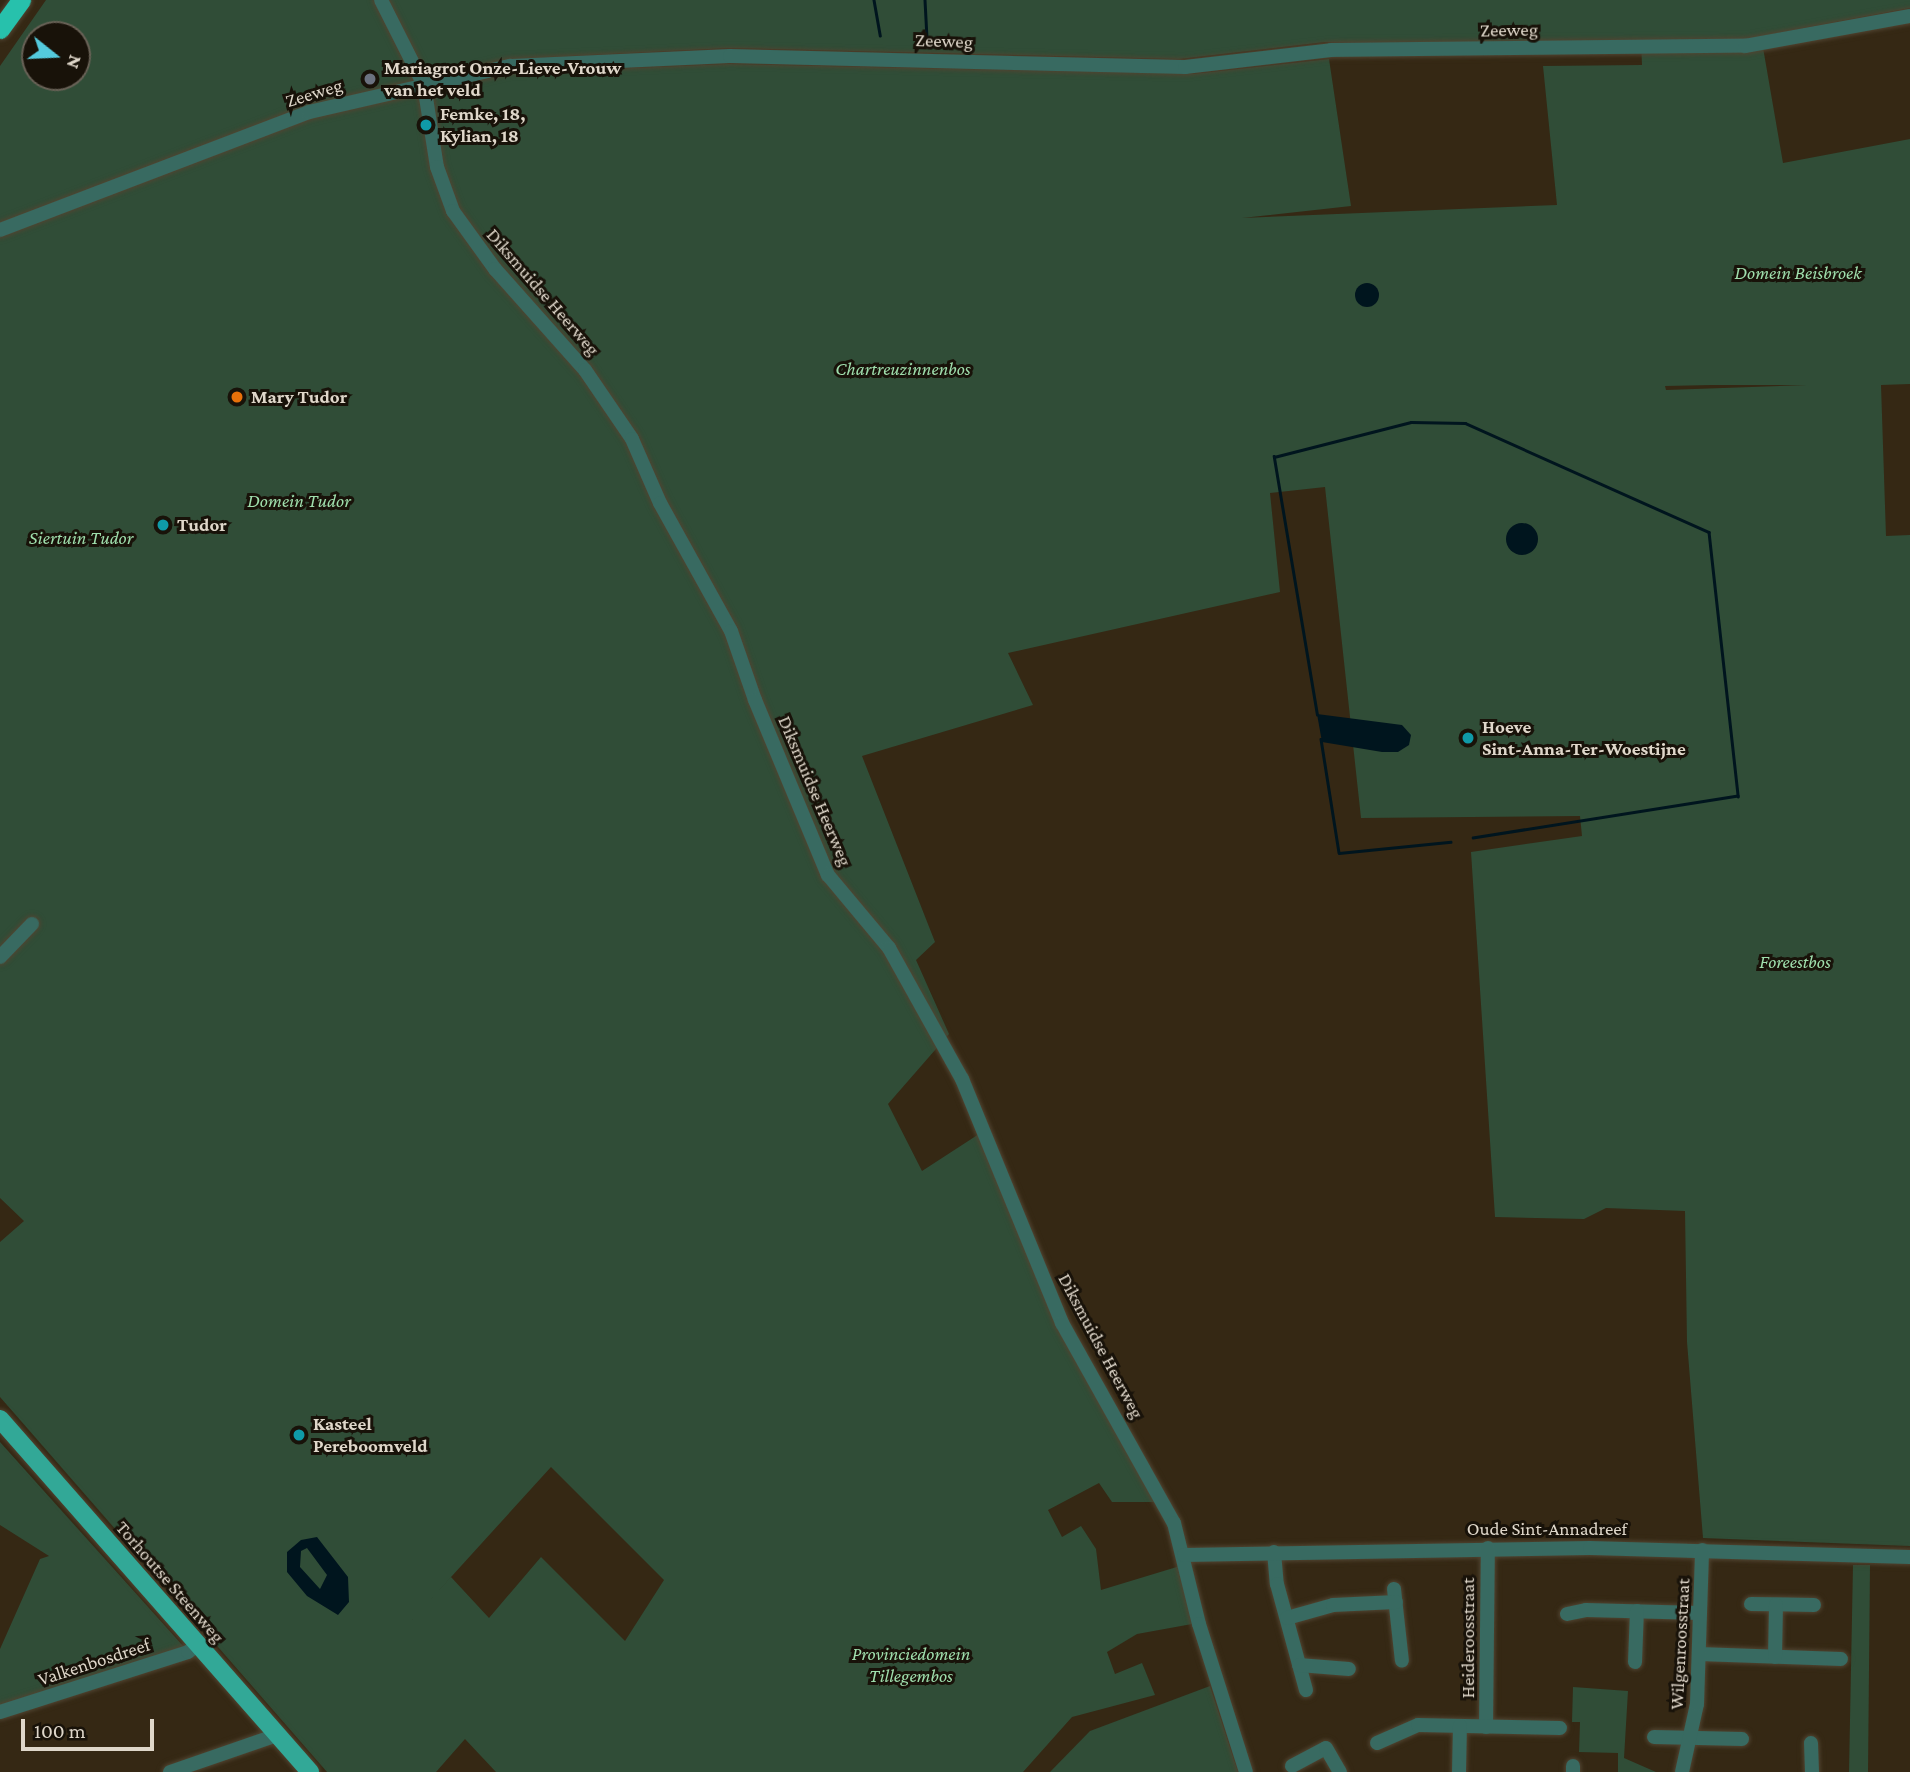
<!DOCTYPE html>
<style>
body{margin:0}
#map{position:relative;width:1910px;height:1772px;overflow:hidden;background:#352814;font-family:"Crimson Pro",serif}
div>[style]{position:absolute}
.green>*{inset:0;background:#304d37}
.water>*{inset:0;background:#00151e}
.round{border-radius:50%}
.stream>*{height:2.5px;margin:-1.25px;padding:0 1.25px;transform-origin:1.25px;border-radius:1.25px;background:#00151e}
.roads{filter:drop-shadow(0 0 2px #504431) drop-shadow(0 0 2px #504431)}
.minor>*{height:14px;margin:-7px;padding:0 7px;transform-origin:7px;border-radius:7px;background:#386a61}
.major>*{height:18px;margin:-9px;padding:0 9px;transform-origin:9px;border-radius:9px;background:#32a897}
.highway>*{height:19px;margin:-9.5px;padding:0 9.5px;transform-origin:9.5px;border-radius:9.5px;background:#27c1ac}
.dots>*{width:19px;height:19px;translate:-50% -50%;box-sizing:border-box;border:4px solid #181209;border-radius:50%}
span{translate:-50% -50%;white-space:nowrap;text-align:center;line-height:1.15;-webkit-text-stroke:6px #181209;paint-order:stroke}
.street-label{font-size:19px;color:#dfd7ca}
.poi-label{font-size:19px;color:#dfd7ca;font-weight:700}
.left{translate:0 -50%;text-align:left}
.park-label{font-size:19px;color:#9fdfad;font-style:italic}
.north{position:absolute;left:21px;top:21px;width:70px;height:70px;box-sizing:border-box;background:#181209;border:2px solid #686156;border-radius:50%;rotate:108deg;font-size:19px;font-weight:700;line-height:28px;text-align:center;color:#dfd7ca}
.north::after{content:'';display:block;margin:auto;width:24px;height:32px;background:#54cadd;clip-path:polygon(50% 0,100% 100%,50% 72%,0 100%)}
.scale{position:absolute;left:21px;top:1719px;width:133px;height:32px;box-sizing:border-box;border:4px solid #dfd7ca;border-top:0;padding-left:9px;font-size:21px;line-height:24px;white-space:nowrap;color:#dfd7ca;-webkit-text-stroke:5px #181209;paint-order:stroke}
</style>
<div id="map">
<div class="green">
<div style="clip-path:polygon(evenodd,46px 0,1910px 0,1910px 8px,1761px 36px,1783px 163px,1910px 139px,1910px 384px,1881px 385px,1886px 536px,1910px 535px,1910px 1546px,1703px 1538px,1687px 1342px,1685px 1211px,1606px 1208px,1584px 1219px,1495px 1217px,1471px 852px,1582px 836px,1580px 816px,1361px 818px,1325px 487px,1270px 493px,1280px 592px,1008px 653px,1033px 705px,862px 756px,935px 942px,916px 960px,949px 1034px,888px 1104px,922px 1171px,979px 1134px,1048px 1302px,1157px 1502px,1112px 1502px,1099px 1483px,1048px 1510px,1062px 1537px,1081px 1526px,1096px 1549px,1101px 1590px,1180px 1566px,1192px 1624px,1137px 1634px,1107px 1652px,1115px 1674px,1142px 1663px,1155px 1695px,1072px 1717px,1023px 1772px,496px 1772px,465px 1739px,436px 1772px,327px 1772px,0 1397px,0 1242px,24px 1221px,0 1198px,0 66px,46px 0,35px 35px,77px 35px,77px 77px,35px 77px,35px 35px,46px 0,1325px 42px,1641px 42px,1642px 65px,1543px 66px,1557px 205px,1242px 218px,1351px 206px,1329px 59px,1193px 74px,728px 64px,512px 73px,434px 91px,429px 77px,510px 59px,729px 48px,1179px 59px,1325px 42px,46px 0,1712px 385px,1807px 385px,1666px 390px,1665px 386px,1712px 385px,46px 0,551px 1467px,664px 1580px,625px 1641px,541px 1557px,489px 1618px,451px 1577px,412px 1620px,551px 1467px)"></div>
<div style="clip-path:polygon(0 1442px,184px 1647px,0 1706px,0 1649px,40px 1559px,49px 1556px,0 1525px)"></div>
<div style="clip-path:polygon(1853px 1565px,1870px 1565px,1868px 1772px,1849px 1772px)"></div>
<div style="clip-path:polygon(1210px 1686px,1238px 1772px,1050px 1772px,1090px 1731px)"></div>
<div style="clip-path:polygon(1573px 1687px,1628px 1691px,1624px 1758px,1656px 1772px,1618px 1772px,1618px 1753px,1579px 1752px,1580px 1722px,1572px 1722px)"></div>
</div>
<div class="water">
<div class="round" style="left:1355px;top:283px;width:24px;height:24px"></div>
<div class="round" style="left:1506px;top:523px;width:32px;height:32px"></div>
<div style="clip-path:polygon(1317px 714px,1402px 725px,1411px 735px,1409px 745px,1398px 752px,1382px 752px,1322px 742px)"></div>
<div style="clip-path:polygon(evenodd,317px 1537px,348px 1577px,349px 1602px,338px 1615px,307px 1596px,287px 1572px,287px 1552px,301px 1540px,317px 1537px,307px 1548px,327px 1575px,320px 1589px,300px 1567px,301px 1551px,307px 1548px)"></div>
</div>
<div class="stream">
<div style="left:874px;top:0;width:36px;rotate:80deg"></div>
<div style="left:925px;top:0;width:36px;rotate:87deg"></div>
<div style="left:1317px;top:715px;width:262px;rotate:-99.5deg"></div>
<div style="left:1274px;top:457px;width:141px;rotate:-14.3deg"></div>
<div style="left:1411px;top:422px;width:54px;rotate:1.1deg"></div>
<div style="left:1465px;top:423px;width:267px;rotate:24.1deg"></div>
<div style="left:1709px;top:532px;width:266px;rotate:83.7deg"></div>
<div style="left:1738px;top:796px;width:268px;rotate:171deg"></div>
<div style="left:1321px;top:739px;width:115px;rotate:81deg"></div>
<div style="left:1339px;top:853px;width:112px;rotate:-5.7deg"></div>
</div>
<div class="roads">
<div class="minor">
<div style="left:381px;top:0;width:95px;rotate:63.2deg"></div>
<div style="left:424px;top:85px;width:83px;rotate:81deg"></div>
<div style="left:437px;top:167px;width:47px;rotate:70deg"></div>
<div style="left:453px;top:211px;width:72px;rotate:54.1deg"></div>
<div style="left:495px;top:269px;width:135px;rotate:48.3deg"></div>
<div style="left:585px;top:370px;width:83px;rotate:55.7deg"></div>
<div style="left:632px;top:439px;width:70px;rotate:66.4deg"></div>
<div style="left:660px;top:503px;width:146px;rotate:61deg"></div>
<div style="left:731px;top:631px;width:73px;rotate:70.8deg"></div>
<div style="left:755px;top:700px;width:190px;rotate:67.4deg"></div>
<div style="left:828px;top:875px;width:95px;rotate:50.1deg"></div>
<div style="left:889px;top:948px;width:150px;rotate:60.9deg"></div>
<div style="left:962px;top:1079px;width:264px;rotate:67.7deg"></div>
<div style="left:1062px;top:1323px;width:229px;rotate:60.8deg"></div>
<div style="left:1174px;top:1523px;width:104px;rotate:76.1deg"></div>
<div style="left:1199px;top:1624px;width:155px;rotate:72.4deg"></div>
<div style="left:0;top:230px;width:331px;rotate:-20.9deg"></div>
<div style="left:309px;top:112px;width:206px;rotate:-12.9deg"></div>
<div style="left:510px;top:66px;width:220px;rotate:-2.6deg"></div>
<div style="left:730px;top:56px;width:455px;rotate:1.4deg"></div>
<div style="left:1185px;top:67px;width:147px;rotate:-6.6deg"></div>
<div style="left:1331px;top:50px;width:414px;rotate:-0.6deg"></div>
<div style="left:1745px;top:46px;width:168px;rotate:-10.3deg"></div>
<div style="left:0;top:957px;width:46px;rotate:-45.9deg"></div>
<div style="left:1274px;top:1552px;width:32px;rotate:85deg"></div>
<div style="left:1277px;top:1584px;width:110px;rotate:74.7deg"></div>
<div style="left:1184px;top:1555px;width:406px;rotate:-1deg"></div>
<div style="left:1590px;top:1548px;width:320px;rotate:1.6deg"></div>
<div style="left:1394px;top:1589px;width:72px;rotate:83.7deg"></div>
<div style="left:1751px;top:1604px;width:63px;rotate:0.9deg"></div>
<div style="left:1567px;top:1614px;width:19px;rotate:-12deg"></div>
<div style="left:1586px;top:1610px;width:114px;rotate:1.5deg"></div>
<div style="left:1287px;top:1618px;width:48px;rotate:-15.8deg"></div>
<div style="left:1333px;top:1605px;width:63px;rotate:-2.7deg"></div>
<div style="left:1699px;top:1654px;width:142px;rotate:2deg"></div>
<div style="left:1775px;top:1657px;width:52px;rotate:-88.9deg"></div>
<div style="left:1635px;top:1662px;width:51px;rotate:-87.8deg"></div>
<div style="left:1299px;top:1665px;width:50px;rotate:4.6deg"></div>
<div style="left:0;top:1712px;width:197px;rotate:-17.7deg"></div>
<div style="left:188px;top:1652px;width:11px;rotate:-38deg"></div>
<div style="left:1486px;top:1727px;width:179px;rotate:-89.4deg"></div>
<div style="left:1654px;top:1737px;width:88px;rotate:1.3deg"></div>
<div style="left:1377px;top:1743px;width:45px;rotate:-23.7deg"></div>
<div style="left:1418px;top:1725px;width:142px;rotate:1.2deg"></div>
<div style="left:1811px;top:1743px;width:29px;rotate:88deg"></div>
<div style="left:1292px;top:1766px;width:38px;rotate:-28deg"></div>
<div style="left:1326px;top:1748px;width:28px;rotate:60deg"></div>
<div style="left:170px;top:1772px;width:113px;rotate:-19.1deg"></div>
<div style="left:1459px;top:1772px;width:46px;rotate:-88.8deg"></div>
<div style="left:1573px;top:1772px;width:6px;rotate:-90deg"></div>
<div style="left:1682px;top:1772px;width:70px;rotate:-77.6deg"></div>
<div style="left:1697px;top:1704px;width:154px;rotate:-88.1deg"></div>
</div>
<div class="major">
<div style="left:0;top:1419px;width:470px;rotate:48.7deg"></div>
</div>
<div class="highway">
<div style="left:0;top:29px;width:36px;rotate:-54deg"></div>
</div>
</div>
<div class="dots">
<div style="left:370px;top:79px;background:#6b7280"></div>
<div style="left:426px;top:125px;background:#0f9aa8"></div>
<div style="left:237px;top:397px;background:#e8710a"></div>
<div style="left:163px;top:525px;background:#0f9aa8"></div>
<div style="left:1468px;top:738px;background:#0f9aa8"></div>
<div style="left:299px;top:1435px;background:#0f9aa8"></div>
</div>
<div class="street-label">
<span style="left:1509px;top:30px;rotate:-1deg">Zeeweg</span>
<span style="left:944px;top:41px;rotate:2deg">Zeeweg</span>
<span style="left:314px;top:93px;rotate:-17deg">Zeeweg</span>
<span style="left:543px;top:292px;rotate:49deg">Diksmuidse Heerweg</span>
<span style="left:815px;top:791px;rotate:67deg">Diksmuidse Heerweg</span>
<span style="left:1101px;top:1346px;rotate:62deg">Diksmuidse Heerweg</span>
<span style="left:1547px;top:1529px">Oude Sint-Annadreef</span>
<span style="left:170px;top:1582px;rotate:49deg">Torhoutse Steenweg</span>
<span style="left:1468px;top:1638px;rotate:-90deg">Heideroosstraat</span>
<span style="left:1680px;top:1644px;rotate:-87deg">Wilgenroosstraat</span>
<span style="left:94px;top:1662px;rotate:-18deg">Valkenbosdreef</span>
</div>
<div class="poi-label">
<span class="left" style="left:384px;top:79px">Mariagrot Onze-Lieve-Vrouw<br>van het veld</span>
<span class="left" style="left:440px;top:125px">Femke, 18,<br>Kylian, 18</span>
<span class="left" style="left:251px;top:397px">Mary Tudor</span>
<span class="left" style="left:177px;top:525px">Tudor</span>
<span class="left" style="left:1482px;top:738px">Hoeve<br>Sint-Anna-Ter-Woestijne</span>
<span class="left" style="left:313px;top:1435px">Kasteel<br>Pereboomveld</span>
</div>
<div class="park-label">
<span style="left:1798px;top:273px">Domein Beisbroek</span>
<span style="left:903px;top:369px">Chartreuzinnenbos</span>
<span style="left:299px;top:501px">Domein Tudor</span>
<span style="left:81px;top:538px">Siertuin Tudor</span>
<span style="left:1795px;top:962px">Foreestbos</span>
<span style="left:911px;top:1665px">Provinciedomein<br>Tillegembos</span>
</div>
<div class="north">N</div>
<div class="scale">100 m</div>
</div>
